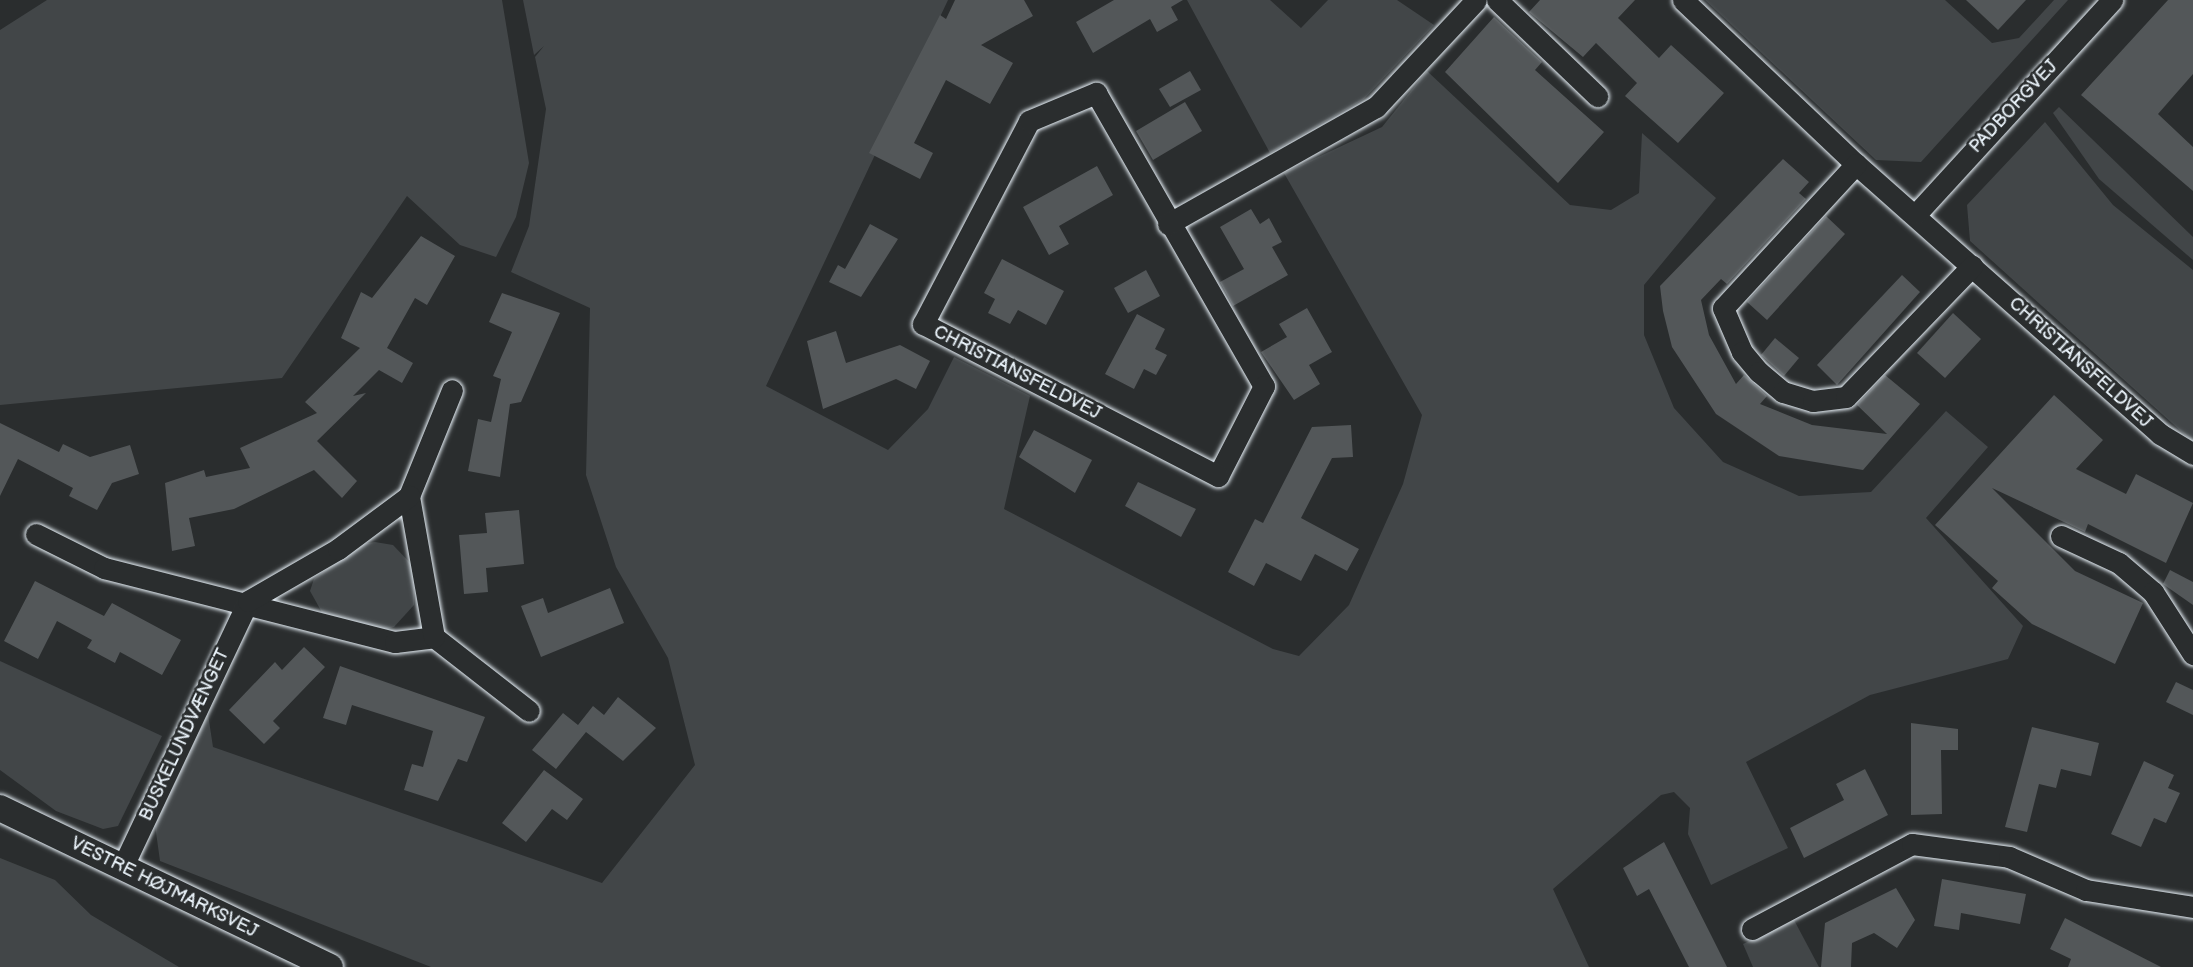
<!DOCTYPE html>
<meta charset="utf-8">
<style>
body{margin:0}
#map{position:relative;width:2193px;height:967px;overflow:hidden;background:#2a2d2e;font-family:"Balsamiq Sans",sans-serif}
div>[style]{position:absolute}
.green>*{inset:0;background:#424648}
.building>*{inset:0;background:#535759}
.roads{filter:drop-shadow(0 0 2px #e8f1f8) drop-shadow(0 0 2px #e8f1f8)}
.minor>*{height:21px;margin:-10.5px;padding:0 10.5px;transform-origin:10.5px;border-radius:10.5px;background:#2a2d2e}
.tertiary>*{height:26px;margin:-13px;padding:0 13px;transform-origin:13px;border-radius:13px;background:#2a2d2e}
span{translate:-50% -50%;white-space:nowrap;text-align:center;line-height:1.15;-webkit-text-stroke:5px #2a2d2e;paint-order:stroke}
.street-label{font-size:18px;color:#e8f1f8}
</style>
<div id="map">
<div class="green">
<div style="clip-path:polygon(47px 0,502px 0,529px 163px,516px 217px,496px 257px,460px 245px,407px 196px,282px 378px,0 405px,0 30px)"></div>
<div style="clip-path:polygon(523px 0,948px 0,766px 386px,888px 450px,928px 409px,954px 357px,1030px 396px,1004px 509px,1273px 649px,1299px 656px,1349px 605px,1403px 484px,1422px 415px,1284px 173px,1382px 127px,1427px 71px,1570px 205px,1611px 210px,1639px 193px,1642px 133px,1716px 198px,1644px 285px,1644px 335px,1674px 408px,1723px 462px,1799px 496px,1871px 492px,1946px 411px,1988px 447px,1926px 518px,2023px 626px,2008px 659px,1870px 695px,1746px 762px,1788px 848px,1711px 885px,1688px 834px,1690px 808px,1674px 792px,1661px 795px,1553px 889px,1589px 967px,431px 967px,160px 861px,155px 825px,208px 714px,213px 747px,602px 883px,695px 765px,668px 658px,616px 567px,586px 475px,590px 308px,511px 272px,529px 226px,546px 109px,535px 57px,544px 46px,534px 55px)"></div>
<div style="clip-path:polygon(1187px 0,1270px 0,1301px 28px,1328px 0,1397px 0,1434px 25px,1364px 99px,1270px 153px)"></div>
<div style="clip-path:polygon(1705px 0,1945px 0,1992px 43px,2019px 38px,2054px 0,2068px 0,1921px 162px,1876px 160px)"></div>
<div style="clip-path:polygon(2059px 107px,2193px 237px,2193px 260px,2099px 179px,2053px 113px)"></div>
<div style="clip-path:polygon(2045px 122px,2113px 205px,2193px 270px,2193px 442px,1970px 241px,1967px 205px)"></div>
<div style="clip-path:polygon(375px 542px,393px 545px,414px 567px,414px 605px,394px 627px,379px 631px,324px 616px,310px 591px,314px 579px,361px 544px)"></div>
<div style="clip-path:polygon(0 661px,162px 736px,118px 826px,103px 829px,56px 811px,0 770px)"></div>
<div style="clip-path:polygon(0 858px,55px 880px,91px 915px,179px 967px,0 967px)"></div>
<div style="clip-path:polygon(1794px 920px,1819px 967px,1753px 967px,1743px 944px)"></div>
</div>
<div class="building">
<div style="clip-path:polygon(955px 0,1024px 0,1033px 16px,981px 45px,1013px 63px,990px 104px,946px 80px,914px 143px,933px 153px,920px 179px,869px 153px,940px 15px,946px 19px)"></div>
<div style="clip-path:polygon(1114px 0,1183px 0,1171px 7px,1178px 20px,1157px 32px,1150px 19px,1093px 53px,1076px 22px)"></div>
<div style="clip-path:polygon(1540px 0,1635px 0,1618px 18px,1659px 58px,1671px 45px,1724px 93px,1678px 143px,1625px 96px,1637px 83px,1596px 43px,1583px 57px,1529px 12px)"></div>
<div style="clip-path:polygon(1966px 0,2026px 0,1998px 30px)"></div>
<div style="clip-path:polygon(2168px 0,2193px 0,2193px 74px,2158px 114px,2193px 147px,2193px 191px,2081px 95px)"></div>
<div style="clip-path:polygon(1494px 17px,1542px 62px,1535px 70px,1604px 132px,1558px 183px,1445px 72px)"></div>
<div style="clip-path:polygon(1190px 71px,1201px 90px,1170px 107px,1159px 89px)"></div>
<div style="clip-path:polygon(1185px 102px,1202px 131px,1153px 160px,1136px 131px)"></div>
<div style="clip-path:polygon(1783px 159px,1809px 182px,1799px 193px,1806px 199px,1727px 284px,1721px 279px,1701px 300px,1709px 335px,1736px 384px,1744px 375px,1767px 396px,1760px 404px,1812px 425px,1887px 434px,1857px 405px,1885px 375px,1920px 404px,1863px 470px,1779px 456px,1716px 414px,1672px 347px,1663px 311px,1660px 286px)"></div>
<div style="clip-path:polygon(1097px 166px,1113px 195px,1059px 226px,1069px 244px,1049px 255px,1023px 207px)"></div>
<div style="clip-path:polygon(1251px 209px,1260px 224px,1269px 218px,1282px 242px,1272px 247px,1288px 275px,1233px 306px,1220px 282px,1244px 269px,1220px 227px)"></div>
<div style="clip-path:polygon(1826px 216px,1845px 234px,1767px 320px,1747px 302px)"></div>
<div style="clip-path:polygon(870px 224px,898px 239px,861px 297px,829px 282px,838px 265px,845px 269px)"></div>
<div style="clip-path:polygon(421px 236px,455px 256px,427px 305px,415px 298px,387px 348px,413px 363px,402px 383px,379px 370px,353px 396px,366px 393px,317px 441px,357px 481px,342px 498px,314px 470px,234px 509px,189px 518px,195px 546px,172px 551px,165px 483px,204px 470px,206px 477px,250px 468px,240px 448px,317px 413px,305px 402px,360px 348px,341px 338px,361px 292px,372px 298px)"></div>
<div style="clip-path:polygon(1002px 259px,1064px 291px,1046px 325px,1018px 310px,1010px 324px,988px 313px,995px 299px,984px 293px)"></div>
<div style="clip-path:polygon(1146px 270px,1160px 296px,1128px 313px,1114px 288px)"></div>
<div style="clip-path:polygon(1902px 275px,1920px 292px,1837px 385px,1817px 365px)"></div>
<div style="clip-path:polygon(502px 293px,560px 313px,521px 402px,510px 404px,500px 477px,468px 471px,478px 419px,491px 422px,501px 379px,493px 376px,512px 332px,489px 322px)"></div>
<div style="clip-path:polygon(1307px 308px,1332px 352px,1309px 365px,1320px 384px,1294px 400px,1261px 352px,1287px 337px,1279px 324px)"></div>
<div style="clip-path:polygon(1953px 313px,1981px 339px,1945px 378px,1917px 353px)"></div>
<div style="clip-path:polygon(1137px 314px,1165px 329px,1155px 349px,1167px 355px,1156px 375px,1144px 369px,1134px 389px,1105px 374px)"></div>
<div style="clip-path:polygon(836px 331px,846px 363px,900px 345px,930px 361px,916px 389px,896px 379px,823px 409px,807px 341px)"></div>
<div style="clip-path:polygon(1775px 338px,1799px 358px,1784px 376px,1761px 355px)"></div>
<div style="clip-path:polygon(2054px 395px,2103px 440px,2076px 469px,2126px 494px,2136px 474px,2193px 503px,2166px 563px,2088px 524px,2085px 532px,1992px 488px,2075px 571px,2143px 603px,2115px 664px,2032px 624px,1992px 588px,1998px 581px,1935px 525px)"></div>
<div style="clip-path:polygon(0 423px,59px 452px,63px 444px,90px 457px,130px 445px,139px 474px,112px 483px,97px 510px,69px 496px,73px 488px,18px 459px,0 496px)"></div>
<div style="clip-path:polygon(1351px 425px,1353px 457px,1332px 458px,1301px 518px,1359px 549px,1347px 571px,1315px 554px,1301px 581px,1266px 563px,1254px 586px,1228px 572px,1255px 519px,1263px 523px,1312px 427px)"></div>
<div style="clip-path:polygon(1034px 430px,1092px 460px,1075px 493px,1019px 457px)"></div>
<div style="clip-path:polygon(1138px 482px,1196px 509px,1181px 537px,1125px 506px)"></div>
<div style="clip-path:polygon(519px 510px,524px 564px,486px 568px,488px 592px,464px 594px,459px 535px,487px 533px,485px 513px)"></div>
<div style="clip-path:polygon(2170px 570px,2193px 582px,2193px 605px,2163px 584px)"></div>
<div style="clip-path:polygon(35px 581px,104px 616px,112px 603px,181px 640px,162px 675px,120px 652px,115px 663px,87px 648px,92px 640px,57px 621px,38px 659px,4px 641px)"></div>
<div style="clip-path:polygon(610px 588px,624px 623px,541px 657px,521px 606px,543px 598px,548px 613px)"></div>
<div style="clip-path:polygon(304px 647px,325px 667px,273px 721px,280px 728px,264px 744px,229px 710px,275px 662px,282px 670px)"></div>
<div style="clip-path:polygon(340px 666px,485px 717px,467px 762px,458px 759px,438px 801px,404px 790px,412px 764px,423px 767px,433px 731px,352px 705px,346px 725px,323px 718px)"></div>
<div style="clip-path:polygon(2176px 682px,2193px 690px,2193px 715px,2166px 702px)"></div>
<div style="clip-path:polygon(618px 697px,656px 728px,623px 761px,586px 732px,556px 769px,532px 750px,563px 713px,578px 725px,593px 706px,604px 715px)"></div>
<div style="clip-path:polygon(1911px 723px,1958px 729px,1958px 750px,1941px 750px,1942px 814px,1911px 815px)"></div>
<div style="clip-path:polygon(2032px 727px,2099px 743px,2091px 776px,2061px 769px,2056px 788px,2039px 784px,2027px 832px,2005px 827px)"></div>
<div style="clip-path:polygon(2144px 761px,2174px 775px,2168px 788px,2180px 793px,2166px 823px,2154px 818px,2141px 847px,2111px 834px)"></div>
<div style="clip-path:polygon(1865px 769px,1888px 815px,1804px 858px,1790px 828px,1844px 800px,1836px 784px)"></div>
<div style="clip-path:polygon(544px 770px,583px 799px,567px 820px,552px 809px,526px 842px,502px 823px)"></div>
<div style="clip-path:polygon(1664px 842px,1711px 935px,1727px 967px,1689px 967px,1649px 889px,1637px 896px,1623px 868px)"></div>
<div style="clip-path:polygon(1942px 879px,2026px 894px,2020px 924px,1961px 913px,1959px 930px,1934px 926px)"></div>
<div style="clip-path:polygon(1896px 888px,1915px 920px,1897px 948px,1874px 933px,1852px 943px,1851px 967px,1821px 967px,1825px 923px)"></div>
<div style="clip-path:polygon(2065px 918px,2161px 967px,2068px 967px,2071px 959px,2050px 949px)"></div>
</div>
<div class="roads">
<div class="minor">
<div style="left:1497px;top:0;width:139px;rotate:43.8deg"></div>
<div style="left:1683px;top:0;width:238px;rotate:43.5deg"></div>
<div style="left:1856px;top:164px;width:407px;rotate:41.6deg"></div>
<div style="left:2160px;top:434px;width:39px;rotate:31deg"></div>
<div style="left:1096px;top:93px;width:338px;rotate:60.2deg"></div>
<div style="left:1264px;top:386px;width:101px;rotate:117.1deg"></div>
<div style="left:1218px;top:476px;width:332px;rotate:-152.7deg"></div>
<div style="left:923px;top:324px;width:229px;rotate:-62.4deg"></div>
<div style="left:1029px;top:121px;width:73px;rotate:-22.7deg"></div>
<div style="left:1856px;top:164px;width:196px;rotate:132.7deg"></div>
<div style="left:1723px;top:308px;width:48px;rotate:66.6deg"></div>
<div style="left:1742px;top:352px;width:26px;rotate:50deg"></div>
<div style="left:1759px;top:372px;width:31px;rotate:40deg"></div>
<div style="left:1783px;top:392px;width:31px;rotate:17deg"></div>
<div style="left:1813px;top:401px;width:33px;rotate:-7deg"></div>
<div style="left:1846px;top:397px;width:182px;rotate:-46.1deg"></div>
<div style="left:1917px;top:213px;width:289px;rotate:-47.5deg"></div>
<div style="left:1168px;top:224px;width:239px;rotate:-29.4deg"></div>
<div style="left:1376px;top:107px;width:146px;rotate:-46.9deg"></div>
<div style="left:36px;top:534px;width:76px;rotate:26.6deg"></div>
<div style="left:104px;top:568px;width:300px;rotate:14.3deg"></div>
<div style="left:395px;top:642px;width:39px;rotate:-7deg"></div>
<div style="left:434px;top:637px;width:120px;rotate:37.9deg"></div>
<div style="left:2061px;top:536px;width:64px;rotate:25deg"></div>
<div style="left:2119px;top:563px;width:45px;rotate:40.5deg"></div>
<div style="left:2153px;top:592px;width:74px;rotate:57.2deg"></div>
<div style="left:434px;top:637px;width:143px;rotate:-100.1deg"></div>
<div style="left:409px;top:496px;width:114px;rotate:-67.9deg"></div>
<div style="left:122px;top:868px;width:295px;rotate:-64.7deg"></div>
<div style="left:248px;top:601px;width:104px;rotate:-30deg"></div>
<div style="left:338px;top:549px;width:89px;rotate:-36.7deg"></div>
<div style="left:1752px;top:929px;width:181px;rotate:-28deg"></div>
<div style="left:1912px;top:844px;width:98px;rotate:7.6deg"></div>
<div style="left:2009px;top:857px;width:84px;rotate:23.2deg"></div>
<div style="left:2086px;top:890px;width:108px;rotate:9deg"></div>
</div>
<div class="tertiary">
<div style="left:0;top:808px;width:366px;rotate:25.7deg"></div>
</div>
</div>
<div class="street-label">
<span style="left:2014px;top:107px;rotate:-47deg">PADBORGVEJ</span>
<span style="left:2080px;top:363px;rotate:42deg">CHRISTIANSFELDVEJ</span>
<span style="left:1017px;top:373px;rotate:27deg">CHRISTIANSFELDVEJ</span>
<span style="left:185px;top:735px;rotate:-65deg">BUSKELUNDVÆNGET</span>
<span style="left:164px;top:888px;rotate:26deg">VESTRE HØJMARKSVEJ</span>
</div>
</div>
